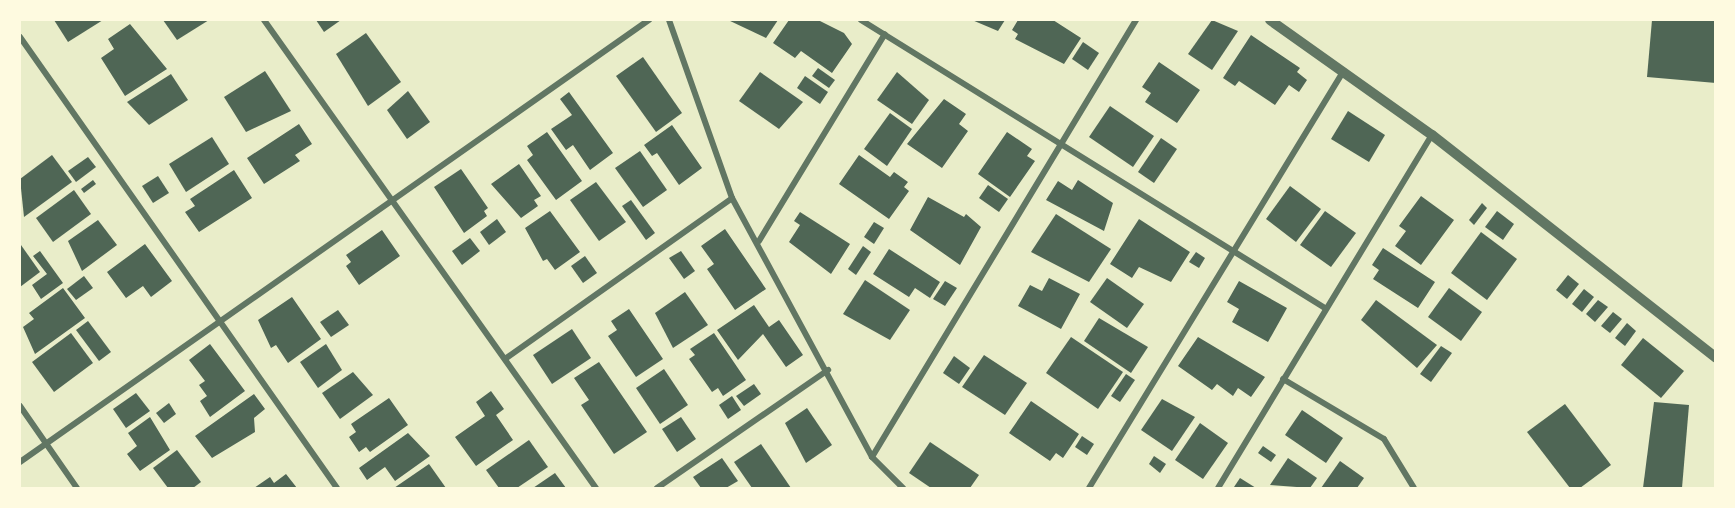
<!DOCTYPE html>
<style>
body{margin:0}
#map{position:relative;width:1735px;height:508px;overflow:hidden;background:#e9edc9;font-family:"Roboto Condensed",sans-serif}
div>[style]{position:absolute}
.building>*{inset:0;background:#4f6655}
.minor>*{height:6px;margin:-3px;padding:0 3px;transform-origin:3px;border-radius:3px;background:#617663}
.tertiary>*{height:10px;margin:-5px;padding:0 5px;transform-origin:5px;border-radius:5px;background:#617663}
span{translate:-50% -50%;white-space:nowrap;text-align:center;line-height:1.15;-webkit-text-stroke:4.5px #fefae0;paint-order:stroke}
.frame{position:absolute;inset:0;border:21px solid #fefae0;pointer-events:none}
</style>
<div id="map">
<div class="building">
<div style="clip-path:polygon(54px 20px,103px 20px,68px 42px)"></div>
<div style="clip-path:polygon(163px 20px,209px 20px,177px 40px)"></div>
<div style="clip-path:polygon(316px 20px,341px 20px,324px 32px)"></div>
<div style="clip-path:polygon(728px 20px,778px 20px,766px 38px)"></div>
<div style="clip-path:polygon(789px 20px,818px 20px,844px 33px,852px 44px,832px 73px,801px 51px,795px 58px,773px 43px)"></div>
<div style="clip-path:polygon(972px 20px,1005px 20px,998px 31px)"></div>
<div style="clip-path:polygon(1018px 20px,1053px 20px,1081px 38px,1064px 64px,1015px 39px,1018px 34px,1012px 30px)"></div>
<div style="clip-path:polygon(1212px 20px,1238px 31px,1212px 70px,1188px 54px)"></div>
<div style="clip-path:polygon(1652px 20px,1716px 20px,1716px 83px,1647px 77px)"></div>
<div style="clip-path:polygon(130px 24px,167px 69px,125px 96px,101px 58px,114px 49px,108px 39px)"></div>
<div style="clip-path:polygon(366px 33px,401px 82px,368px 106px,336px 54px)"></div>
<div style="clip-path:polygon(1251px 35px,1300px 68px,1297px 72px,1307px 80px,1299px 92px,1289px 85px,1275px 105px,1239px 81px,1235px 86px,1223px 78px)"></div>
<div style="clip-path:polygon(1083px 42px,1099px 53px,1088px 70px,1072px 59px)"></div>
<div style="clip-path:polygon(643px 57px,682px 113px,656px 132px,616px 76px)"></div>
<div style="clip-path:polygon(1159px 62px,1200px 90px,1177px 123px,1145px 102px,1151px 93px,1142px 87px)"></div>
<div style="clip-path:polygon(818px 68px,835px 80px,829px 88px,812px 76px)"></div>
<div style="clip-path:polygon(265px 71px,291px 111px,246px 132px,224px 97px)"></div>
<div style="clip-path:polygon(760px 72px,803px 102px,779px 129px,739px 101px)"></div>
<div style="clip-path:polygon(897px 72px,929px 100px,912px 124px,877px 100px)"></div>
<div style="clip-path:polygon(171px 74px,188px 100px,149px 125px,127px 102px)"></div>
<div style="clip-path:polygon(805px 76px,828px 92px,820px 104px,797px 88px)"></div>
<div style="clip-path:polygon(408px 91px,430px 122px,407px 139px,387px 110px)"></div>
<div style="clip-path:polygon(569px 92px,613px 153px,590px 170px,573px 145px,566px 150px,551px 129px,572px 115px,560px 99px)"></div>
<div style="clip-path:polygon(944px 99px,966px 114px,959px 124px,968px 131px,942px 168px,907px 144px)"></div>
<div style="clip-path:polygon(1110px 106px,1154px 136px,1133px 167px,1089px 137px)"></div>
<div style="clip-path:polygon(1348px 111px,1385px 135px,1369px 162px,1331px 139px)"></div>
<div style="clip-path:polygon(890px 113px,912px 129px,887px 166px,864px 149px)"></div>
<div style="clip-path:polygon(299px 124px,312px 144px,295px 155px,300px 161px,264px 184px,247px 158px)"></div>
<div style="clip-path:polygon(672px 125px,702px 168px,679px 185px,657px 153px,652px 156px,644px 145px)"></div>
<div style="clip-path:polygon(547px 132px,582px 181px,556px 200px,527px 160px,533px 155px,527px 146px)"></div>
<div style="clip-path:polygon(1007px 132px,1032px 149px,1027px 156px,1035px 161px,1010px 197px,978px 174px)"></div>
<div style="clip-path:polygon(212px 137px,229px 164px,186px 192px,169px 164px)"></div>
<div style="clip-path:polygon(1161px 138px,1177px 149px,1154px 183px,1138px 172px)"></div>
<div style="clip-path:polygon(640px 151px,667px 190px,643px 207px,615px 168px)"></div>
<div style="clip-path:polygon(52px 155px,72px 182px,24px 217px,20px 179px)"></div>
<div style="clip-path:polygon(859px 155px,890px 177px,894px 172px,908px 182px,904px 187px,909px 191px,889px 219px,839px 184px)"></div>
<div style="clip-path:polygon(88px 157px,96px 167px,76px 182px,68px 171px)"></div>
<div style="clip-path:polygon(519px 164px,541px 196px,534px 200px,538px 206px,521px 218px,491px 184px)"></div>
<div style="clip-path:polygon(461px 169px,488px 208px,484px 211px,487px 216px,464px 233px,434px 187px)"></div>
<div style="clip-path:polygon(234px 170px,252px 198px,199px 232px,185px 212px,195px 206px,190px 199px)"></div>
<div style="clip-path:polygon(158px 176px,169px 193px,153px 203px,142px 186px)"></div>
<div style="clip-path:polygon(93px 180px,96px 184px,84px 193px,81px 189px)"></div>
<div style="clip-path:polygon(1078px 180px,1113px 203px,1104px 231px,1046px 200px,1058px 181px,1072px 190px)"></div>
<div style="clip-path:polygon(596px 182px,626px 222px,599px 241px,570px 200px)"></div>
<div style="clip-path:polygon(988px 185px,1008px 199px,999px 212px,979px 198px)"></div>
<div style="clip-path:polygon(1290px 186px,1321px 209px,1296px 242px,1266px 219px)"></div>
<div style="clip-path:polygon(74px 190px,91px 214px,53px 242px,36px 218px)"></div>
<div style="clip-path:polygon(1421px 196px,1454px 220px,1421px 265px,1395px 246px,1406px 231px,1399px 226px)"></div>
<div style="clip-path:polygon(928px 197px,964px 217px,966px 214px,981px 227px,960px 265px,910px 230px)"></div>
<div style="clip-path:polygon(631px 200px,655px 233px,646px 240px,622px 206px)"></div>
<div style="clip-path:polygon(1482px 203px,1487px 208px,1474px 225px,1469px 220px)"></div>
<div style="clip-path:polygon(550px 211px,580px 252px,555px 270px,547px 259px,543px 261px,525px 228px)"></div>
<div style="clip-path:polygon(1325px 211px,1356px 233px,1331px 267px,1300px 245px)"></div>
<div style="clip-path:polygon(1497px 211px,1514px 224px,1503px 240px,1485px 227px)"></div>
<div style="clip-path:polygon(800px 212px,850px 244px,831px 274px,789px 242px,800px 225px,794px 221px)"></div>
<div style="clip-path:polygon(1056px 214px,1111px 249px,1089px 282px,1031px 252px)"></div>
<div style="clip-path:polygon(497px 219px,506px 232px,489px 245px,480px 232px)"></div>
<div style="clip-path:polygon(1139px 219px,1190px 252px,1171px 282px,1139px 267px,1132px 278px,1110px 264px)"></div>
<div style="clip-path:polygon(98px 220px,117px 245px,82px 271px,68px 241px)"></div>
<div style="clip-path:polygon(874px 222px,884px 228px,874px 244px,864px 237px)"></div>
<div style="clip-path:polygon(725px 229px,766px 289px,735px 310px,707px 269px,714px 264px,701px 246px)"></div>
<div style="clip-path:polygon(382px 230px,400px 256px,359px 285px,346px 266px,351px 262px,346px 255px)"></div>
<div style="clip-path:polygon(1481px 232px,1517px 259px,1487px 300px,1451px 273px)"></div>
<div style="clip-path:polygon(470px 238px,480px 251px,462px 265px,452px 251px)"></div>
<div style="clip-path:polygon(145px 244px,172px 281px,151px 297px,143px 286px,126px 298px,107px 272px)"></div>
<div style="clip-path:polygon(21px 245px,40px 272px,20px 287px,20px 246px)"></div>
<div style="clip-path:polygon(863px 246px,871px 252px,856px 275px,848px 269px)"></div>
<div style="clip-path:polygon(1383px 248px,1435px 282px,1418px 308px,1373px 279px,1379px 270px,1372px 265px)"></div>
<div style="clip-path:polygon(889px 249px,940px 282px,930px 298px,915px 288px,909px 297px,873px 274px)"></div>
<div style="clip-path:polygon(40px 251px,63px 283px,41px 299px,32px 285px,47px 274px,33px 256px)"></div>
<div style="clip-path:polygon(681px 251px,695px 271px,684px 279px,669px 258px)"></div>
<div style="clip-path:polygon(1196px 252px,1205px 258px,1199px 268px,1189px 262px)"></div>
<div style="clip-path:polygon(585px 256px,597px 273px,583px 283px,571px 266px)"></div>
<div style="clip-path:polygon(1568px 275px,1579px 284px,1567px 299px,1556px 290px)"></div>
<div style="clip-path:polygon(84px 276px,93px 288px,76px 300px,67px 289px)"></div>
<div style="clip-path:polygon(1049px 278px,1080px 294px,1061px 329px,1018px 306px,1030px 285px,1042px 291px)"></div>
<div style="clip-path:polygon(1107px 278px,1144px 304px,1127px 328px,1090px 302px)"></div>
<div style="clip-path:polygon(865px 280px,910px 310px,890px 340px,843px 314px)"></div>
<div style="clip-path:polygon(945px 281px,957px 288px,945px 306px,933px 299px)"></div>
<div style="clip-path:polygon(1239px 281px,1287px 308px,1268px 342px,1232px 322px,1239px 309px,1227px 302px)"></div>
<div style="clip-path:polygon(63px 288px,85px 318px,35px 354px,23px 327px,34px 319px,29px 313px)"></div>
<div style="clip-path:polygon(1449px 288px,1482px 312px,1461px 341px,1428px 317px)"></div>
<div style="clip-path:polygon(1584px 289px,1594px 297px,1582px 312px,1572px 304px)"></div>
<div style="clip-path:polygon(685px 292px,708px 325px,673px 348px,655px 313px)"></div>
<div style="clip-path:polygon(292px 297px,321px 339px,288px 363px,276px 345px,271px 348px,258px 320px)"></div>
<div style="clip-path:polygon(1376px 300px,1437px 345px,1417px 368px,1361px 320px)"></div>
<div style="clip-path:polygon(1598px 300px,1608px 307px,1595px 322px,1586px 314px)"></div>
<div style="clip-path:polygon(754px 305px,769px 327px,779px 320px,803px 355px,786px 367px,763px 334px,738px 360px,717px 330px)"></div>
<div style="clip-path:polygon(629px 309px,663px 359px,636px 377px,608px 336px,617px 330px,611px 321px)"></div>
<div style="clip-path:polygon(338px 310px,349px 325px,331px 337px,320px 322px)"></div>
<div style="clip-path:polygon(1613px 312px,1622px 319px,1610px 333px,1601px 326px)"></div>
<div style="clip-path:polygon(1099px 318px,1148px 347px,1131px 373px,1084px 341px)"></div>
<div style="clip-path:polygon(88px 321px,111px 352px,99px 361px,76px 330px)"></div>
<div style="clip-path:polygon(1627px 323px,1636px 331px,1625px 346px,1615px 338px)"></div>
<div style="clip-path:polygon(572px 329px,591px 358px,552px 384px,533px 355px)"></div>
<div style="clip-path:polygon(71px 333px,93px 363px,54px 392px,32px 362px)"></div>
<div style="clip-path:polygon(714px 333px,746px 380px,723px 396px,718px 388px,712px 392px,689px 359px,695px 355px,690px 349px)"></div>
<div style="clip-path:polygon(1071px 337px,1123px 372px,1098px 409px,1046px 373px)"></div>
<div style="clip-path:polygon(1198px 337px,1265px 377px,1251px 397px,1238px 388px,1233px 396px,1217px 384px,1212px 390px,1178px 366px)"></div>
<div style="clip-path:polygon(1643px 338px,1684px 371px,1661px 398px,1621px 365px)"></div>
<div style="clip-path:polygon(210px 344px,245px 391px,210px 417px,200px 401px,207px 396px,199px 385px,205px 381px,189px 360px)"></div>
<div style="clip-path:polygon(326px 344px,342px 370px,318px 388px,300px 362px)"></div>
<div style="clip-path:polygon(1441px 346px,1452px 353px,1431px 382px,1420px 374px)"></div>
<div style="clip-path:polygon(984px 355px,1027px 383px,1005px 415px,962px 387px)"></div>
<div style="clip-path:polygon(954px 356px,970px 368px,959px 384px,943px 373px)"></div>
<div style="clip-path:polygon(599px 362px,647px 432px,614px 454px,581px 405px,589px 400px,574px 378px)"></div>
<div style="clip-path:polygon(664px 369px,688px 405px,660px 424px,636px 388px)"></div>
<div style="clip-path:polygon(353px 372px,373px 395px,340px 419px,322px 393px)"></div>
<div style="clip-path:polygon(1126px 374px,1135px 380px,1120px 402px,1111px 396px)"></div>
<div style="clip-path:polygon(754px 384px,761px 394px,744px 406px,736px 396px)"></div>
<div style="clip-path:polygon(491px 391px,504px 409px,496px 415px,513px 440px,476px 466px,455px 437px,485px 416px,476px 402px)"></div>
<div style="clip-path:polygon(136px 393px,150px 411px,126px 428px,113px 409px)"></div>
<div style="clip-path:polygon(254px 394px,265px 409px,254px 418px,255px 432px,212px 458px,195px 436px)"></div>
<div style="clip-path:polygon(732px 396px,741px 410px,728px 419px,719px 405px)"></div>
<div style="clip-path:polygon(389px 398px,408px 425px,370px 452px,366px 447px,359px 452px,349px 437px,356px 432px,351px 424px)"></div>
<div style="clip-path:polygon(1162px 399px,1195px 417px,1172px 451px,1141px 430px)"></div>
<div style="clip-path:polygon(1031px 401px,1079px 434px,1063px 458px,1056px 453px,1050px 461px,1009px 433px)"></div>
<div style="clip-path:polygon(1654px 402px,1689px 405px,1682px 488px,1643px 488px)"></div>
<div style="clip-path:polygon(169px 403px,176px 414px,164px 423px,156px 413px)"></div>
<div style="clip-path:polygon(1565px 404px,1611px 465px,1580px 488px,1570px 488px,1527px 432px)"></div>
<div style="clip-path:polygon(807px 408px,832px 445px,806px 463px,785px 423px)"></div>
<div style="clip-path:polygon(1302px 410px,1343px 438px,1326px 463px,1285px 435px)"></div>
<div style="clip-path:polygon(150px 417px,170px 450px,140px 471px,127px 454px,137px 446px,128px 433px)"></div>
<div style="clip-path:polygon(681px 417px,696px 439px,677px 452px,662px 429px)"></div>
<div style="clip-path:polygon(1200px 423px,1228px 443px,1203px 479px,1175px 460px)"></div>
<div style="clip-path:polygon(408px 433px,430px 456px,395px 481px,385px 467px,367px 480px,359px 468px)"></div>
<div style="clip-path:polygon(1082px 436px,1094px 444px,1087px 455px,1075px 447px)"></div>
<div style="clip-path:polygon(529px 440px,548px 467px,517px 488px,499px 488px,486px 470px)"></div>
<div style="clip-path:polygon(930px 442px,979px 475px,970px 488px,931px 488px,909px 473px)"></div>
<div style="clip-path:polygon(761px 444px,791px 488px,752px 488px,734px 462px)"></div>
<div style="clip-path:polygon(1263px 446px,1276px 455px,1271px 462px,1258px 453px)"></div>
<div style="clip-path:polygon(177px 450px,201px 482px,193px 488px,168px 488px,153px 468px)"></div>
<div style="clip-path:polygon(1154px 456px,1166px 464px,1160px 473px,1149px 464px)"></div>
<div style="clip-path:polygon(722px 458px,738px 481px,726px 488px,701px 488px,693px 477px)"></div>
<div style="clip-path:polygon(1288px 458px,1317px 478px,1310px 488px,1270px 485px)"></div>
<div style="clip-path:polygon(1340px 461px,1364px 478px,1357px 488px,1321px 488px)"></div>
<div style="clip-path:polygon(429px 464px,446px 488px,394px 488px)"></div>
<div style="clip-path:polygon(555px 473px,566px 488px,533px 488px)"></div>
<div style="clip-path:polygon(286px 474px,297px 488px,254px 488px,270px 477px,274px 483px)"></div>
<div style="clip-path:polygon(1240px 478px,1256px 488px,1234px 487px)"></div>
</div>
<div class="minor">
<div style="left:264px;top:20px;width:574px;rotate:54.65deg"></div>
<div style="left:669px;top:20px;width:189px;rotate:70.5deg"></div>
<div style="left:732px;top:198px;width:294px;rotate:61.6deg"></div>
<div style="left:872px;top:457px;width:44px;rotate:45deg"></div>
<div style="left:861px;top:20px;width:546px;rotate:31.83deg"></div>
<div style="left:20px;top:37px;width:551px;rotate:54.9deg"></div>
<div style="left:759px;top:241px;width:242px;rotate:-58.7deg"></div>
<div style="left:505px;top:359px;width:278px;rotate:-35.3deg"></div>
<div style="left:1283px;top:379px;width:117px;rotate:30.7deg"></div>
<div style="left:1384px;top:439px;width:57px;rotate:58.5deg"></div>
<div style="left:20px;top:406px;width:100px;rotate:55.2deg"></div>
<div style="left:872px;top:457px;width:511px;rotate:-58.86deg"></div>
<div style="left:20px;top:462px;width:769px;rotate:-35.1deg"></div>
<div style="left:657px;top:488px;width:208px;rotate:-34.6deg"></div>
<div style="left:1089px;top:488px;width:489px;rotate:-58.6deg"></div>
<div style="left:1218px;top:488px;width:413px;rotate:-58.8deg"></div>
</div>
<div class="tertiary">
<div style="left:1270px;top:20px;width:199px;rotate:35.4deg"></div>
<div style="left:1432px;top:135px;width:361px;rotate:38.1deg"></div>
</div>
<div class="frame"></div>
</div>
